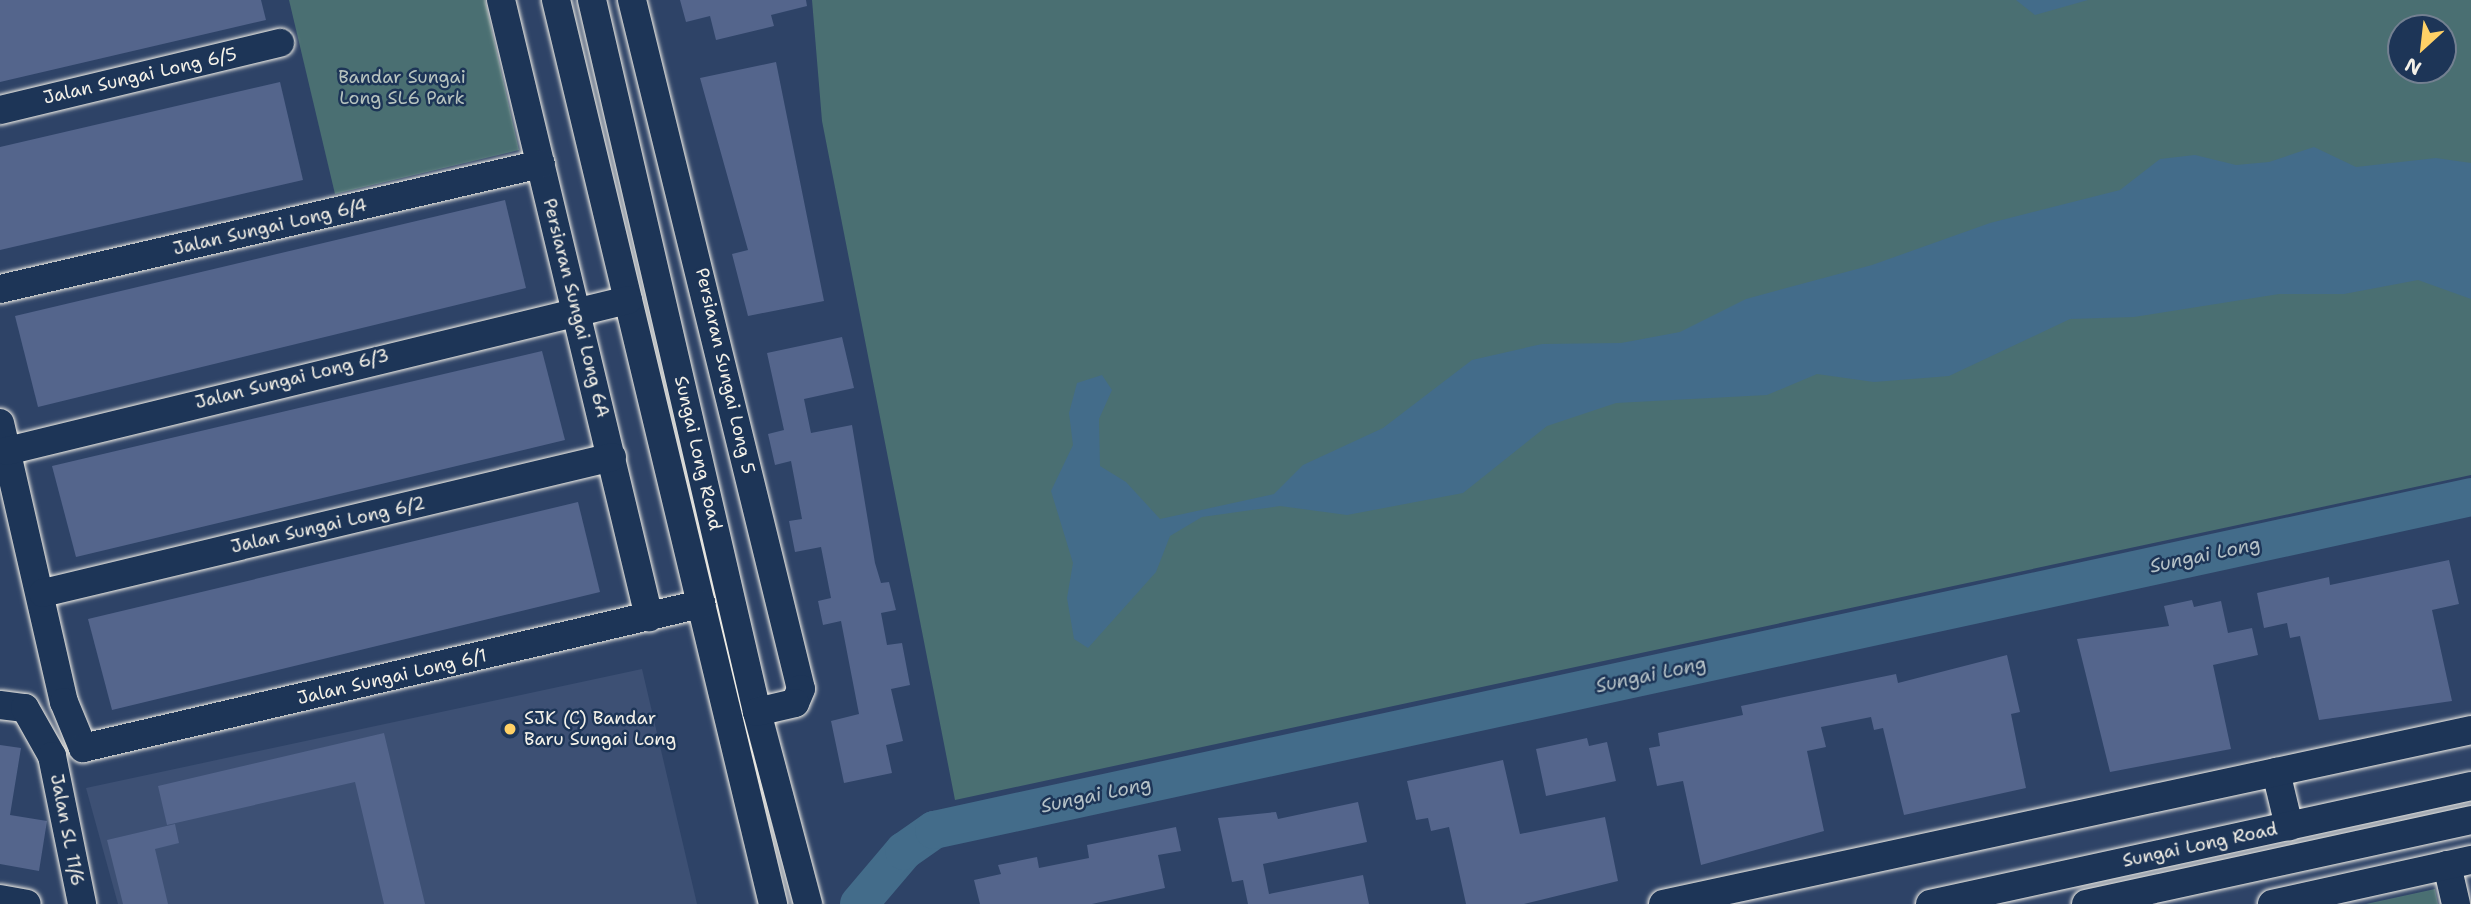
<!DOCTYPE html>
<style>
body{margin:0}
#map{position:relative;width:2471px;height:904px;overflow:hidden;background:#2e4367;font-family:"Shantell Sans",sans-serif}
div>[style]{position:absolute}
.built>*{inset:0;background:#3d5074}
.green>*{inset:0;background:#4a6f72}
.water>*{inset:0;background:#436c8a}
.river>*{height:38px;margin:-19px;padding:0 19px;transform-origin:19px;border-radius:19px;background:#436c8a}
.building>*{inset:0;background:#54658c}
.roads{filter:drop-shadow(0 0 2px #f4f1e8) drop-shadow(0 0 2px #f4f1e8)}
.minor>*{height:28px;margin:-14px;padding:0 14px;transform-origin:14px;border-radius:14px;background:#1d3557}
.dots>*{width:19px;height:19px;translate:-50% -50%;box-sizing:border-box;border:4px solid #1d3557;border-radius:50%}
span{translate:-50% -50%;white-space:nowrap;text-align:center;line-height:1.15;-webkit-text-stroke:5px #1d3557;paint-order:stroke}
.street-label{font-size:18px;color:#f4f1e8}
.park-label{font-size:18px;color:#b8c4bf}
.poi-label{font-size:18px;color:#f4f1e8}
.left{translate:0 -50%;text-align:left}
.water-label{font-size:19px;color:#b6c2c7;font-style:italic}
.north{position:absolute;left:2387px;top:14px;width:70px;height:70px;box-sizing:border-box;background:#1d3557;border:2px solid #738091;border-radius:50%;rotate:207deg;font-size:19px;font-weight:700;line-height:28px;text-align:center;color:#f4f1e8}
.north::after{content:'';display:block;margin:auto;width:24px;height:32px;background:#ffd166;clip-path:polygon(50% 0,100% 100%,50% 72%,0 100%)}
</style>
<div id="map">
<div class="built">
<div style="clip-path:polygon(642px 669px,697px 904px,118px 904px,86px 788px)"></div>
</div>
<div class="green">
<div style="clip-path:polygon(289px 0,485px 0,519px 150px,335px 194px)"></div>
<div style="clip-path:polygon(evenodd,812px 0,2471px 0,2471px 475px,955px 800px,822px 121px,812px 0,2401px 28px,2443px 28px,2443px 70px,2401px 70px,2401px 28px)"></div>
<div style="clip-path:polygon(2435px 889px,2438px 904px,2366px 904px)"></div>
</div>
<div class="water">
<div style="clip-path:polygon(2016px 0,2088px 0,2035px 15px)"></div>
<div style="clip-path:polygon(2314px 147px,2356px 167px,2436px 158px,2471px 163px,2471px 299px,2418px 280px,2344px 294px,2279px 294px,2134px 317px,2070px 319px,1949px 376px,1874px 382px,1817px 374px,1767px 395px,1616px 403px,1547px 426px,1463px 493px,1347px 515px,1280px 506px,1202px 517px,1170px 536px,1156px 572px,1088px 648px,1074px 639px,1067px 598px,1073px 563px,1051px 491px,1073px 445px,1069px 413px,1077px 383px,1102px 375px,1112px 390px,1099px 419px,1100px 466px,1126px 482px,1160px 519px,1274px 494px,1303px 465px,1383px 428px,1472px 360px,1542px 344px,1621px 343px,1680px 332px,1746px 299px,1872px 265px,1990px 223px,2120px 190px,2160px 159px,2195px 155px,2236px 165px,2269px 162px)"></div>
</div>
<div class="river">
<div style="left:859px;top:904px;width:70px;rotate:-49.7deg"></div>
<div style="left:904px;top:851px;width:37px;rotate:-35deg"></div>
<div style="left:934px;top:830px;width:1573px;rotate:-12.22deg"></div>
</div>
<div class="building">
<div style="clip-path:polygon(0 0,261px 0,266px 20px,0 82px)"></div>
<div style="clip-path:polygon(680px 0,806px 0,807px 6px,771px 15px,774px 26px,716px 40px,710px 16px,686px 22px)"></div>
<div style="clip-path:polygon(776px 62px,824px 301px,748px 316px,732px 254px,748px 250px,700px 78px)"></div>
<div style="clip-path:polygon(280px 82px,303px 180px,0 250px,0 147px)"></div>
<div style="clip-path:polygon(505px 200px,526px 288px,38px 407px,15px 316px)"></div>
<div style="clip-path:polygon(842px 337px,854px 388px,804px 399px,811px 433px,852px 425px,875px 563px,881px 583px,889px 582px,896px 610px,881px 613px,887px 645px,902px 643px,910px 685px,891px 689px,903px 741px,886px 745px,892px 773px,844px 783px,831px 721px,859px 714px,841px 621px,823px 625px,818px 601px,831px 598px,821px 547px,795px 552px,789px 521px,802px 519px,791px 461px,775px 465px,768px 434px,784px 430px,767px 353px)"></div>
<div style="clip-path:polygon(542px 351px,565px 440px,76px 557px,52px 466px)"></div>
<div style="clip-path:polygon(578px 502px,600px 592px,112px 710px,88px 619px)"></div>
<div style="clip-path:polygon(2449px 560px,2459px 604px,2432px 610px,2452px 701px,2319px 720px,2300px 636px,2290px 638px,2287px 623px,2264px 628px,2257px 593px,2329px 577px,2330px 585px)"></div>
<div style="clip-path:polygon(2192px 600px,2194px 607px,2221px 601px,2228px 633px,2252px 628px,2258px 655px,2213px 665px,2231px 749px,2110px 772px,2077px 639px,2169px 626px,2164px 606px)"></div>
<div style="clip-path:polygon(2007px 655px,2020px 712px,2011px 714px,2026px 788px,1904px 815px,1883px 728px,1874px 730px,1871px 717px,1821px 727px,1826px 747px,1807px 751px,1824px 831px,1701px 865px,1683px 781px,1657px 786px,1649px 748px,1660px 746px,1658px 733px,1743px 715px,1741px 706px,1896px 674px,1898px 683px)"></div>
<div style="clip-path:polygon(384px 733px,425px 904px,384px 904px,355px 782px,167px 825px,158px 786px)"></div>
<div style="clip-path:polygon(1587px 738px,1589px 746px,1607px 742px,1616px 781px,1546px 796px,1536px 749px)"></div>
<div style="clip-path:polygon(0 745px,21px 748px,10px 815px,47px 821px,39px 871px,0 864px)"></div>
<div style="clip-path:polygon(1503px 760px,1520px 834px,1605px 817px,1618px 881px,1524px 904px,1466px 904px,1449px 827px,1431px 831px,1428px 818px,1416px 820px,1407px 781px)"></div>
<div style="clip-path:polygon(1358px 802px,1367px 842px,1263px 864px,1269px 894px,1363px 875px,1369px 904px,1248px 904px,1243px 880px,1232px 882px,1218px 818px,1276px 812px,1278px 819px)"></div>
<div style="clip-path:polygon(175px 824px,179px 843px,155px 849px,168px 904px,123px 904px,107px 840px)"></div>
<div style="clip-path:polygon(1176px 827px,1181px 851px,1158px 855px,1165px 888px,1092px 904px,980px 904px,974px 880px,1001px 874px,998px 865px,1037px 857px,1039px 868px,1089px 858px,1087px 845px)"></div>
</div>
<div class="roads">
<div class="minor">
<div style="left:501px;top:0;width:635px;rotate:76.51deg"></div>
<div style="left:556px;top:0;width:930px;rotate:76.5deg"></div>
<div style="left:592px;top:0;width:731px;rotate:76.95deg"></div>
<div style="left:757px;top:712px;width:199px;rotate:75.1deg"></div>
<div style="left:632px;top:0;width:709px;rotate:76.22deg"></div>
<div style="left:801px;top:689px;width:15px;rotate:113deg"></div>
<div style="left:795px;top:703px;width:39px;rotate:167deg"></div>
<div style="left:0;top:110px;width:288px;rotate:-13.5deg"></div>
<div style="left:0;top:289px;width:555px;rotate:-13.01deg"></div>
<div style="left:0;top:423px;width:286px;rotate:77.1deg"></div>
<div style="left:64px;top:702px;width:50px;rotate:67.6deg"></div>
<div style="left:83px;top:748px;width:635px;rotate:-13.12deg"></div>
<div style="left:7px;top:451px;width:639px;rotate:-13.67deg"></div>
<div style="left:43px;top:593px;width:585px;rotate:-13.44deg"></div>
<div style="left:0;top:705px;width:25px;rotate:7deg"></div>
<div style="left:25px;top:708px;width:55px;rotate:60.6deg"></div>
<div style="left:52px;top:756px;width:151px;rotate:78.5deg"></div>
<div style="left:2276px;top:772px;width:56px;rotate:76.5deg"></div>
<div style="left:2447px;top:865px;width:40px;rotate:77deg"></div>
<div style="left:0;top:899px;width:27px;rotate:10deg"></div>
<div style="left:1663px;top:904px;width:827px;rotate:-12.15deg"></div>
<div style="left:1930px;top:904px;width:554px;rotate:-12.3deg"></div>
<div style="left:2086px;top:904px;width:394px;rotate:-12.3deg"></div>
<div style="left:2272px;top:904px;width:204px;rotate:-12.5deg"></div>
</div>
</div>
<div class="dots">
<div style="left:510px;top:729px;background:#ffd166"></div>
</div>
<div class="street-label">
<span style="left:140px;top:76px;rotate:-13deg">Jalan Sungai Long 6/5</span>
<span style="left:270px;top:227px;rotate:-13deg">Jalan Sungai Long 6/4</span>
<span style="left:576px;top:308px;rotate:76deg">Persiaran Sungai Long 6A</span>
<span style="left:725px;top:371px;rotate:77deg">Persiaran Sungai Long 5</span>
<span style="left:292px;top:379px;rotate:-14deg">Jalan Sungai Long 6/3</span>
<span style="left:698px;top:453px;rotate:77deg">Sungai Long Road</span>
<span style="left:328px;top:525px;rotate:-13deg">Jalan Sungai Long 6/2</span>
<span style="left:392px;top:677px;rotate:-13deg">Jalan Sungai Long 6/1</span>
<span style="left:67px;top:830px;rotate:79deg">Jalan SL 11/6</span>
<span style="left:2200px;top:845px;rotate:-12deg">Sungai Long Road</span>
</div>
<div class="park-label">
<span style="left:402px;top:88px">Bandar Sungai<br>Long SL6 Park</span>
</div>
<div class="poi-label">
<span class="left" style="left:524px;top:729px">SJK (C) Bandar<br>Baru Sungai Long</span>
</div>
<div class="water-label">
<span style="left:2205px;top:555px;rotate:-12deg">Sungai Long</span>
<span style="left:1651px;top:675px;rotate:-12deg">Sungai Long</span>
<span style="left:1096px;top:795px;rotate:-12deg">Sungai Long</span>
</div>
<div class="north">N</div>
</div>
